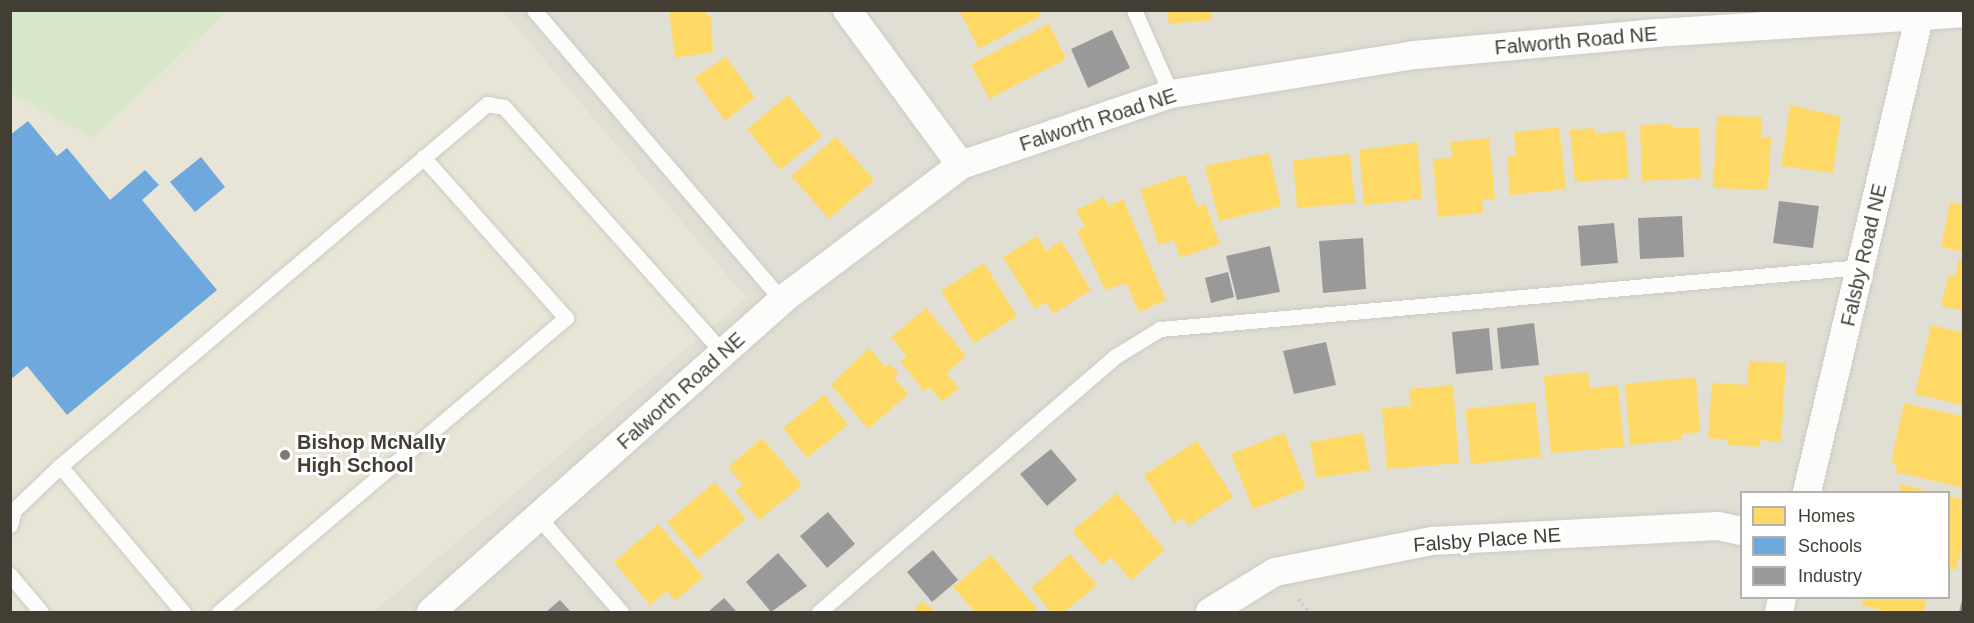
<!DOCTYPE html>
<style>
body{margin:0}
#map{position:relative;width:1974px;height:623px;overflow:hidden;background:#eeece6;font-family:Arial,sans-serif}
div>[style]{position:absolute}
.residential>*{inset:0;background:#e1dfd4}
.education>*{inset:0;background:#e8e5d6}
.green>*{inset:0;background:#d7e7c7}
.homes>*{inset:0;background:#ffd966}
.schools>*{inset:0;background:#6fa8dc}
.industry>*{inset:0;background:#999}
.path>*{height:4px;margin-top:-2px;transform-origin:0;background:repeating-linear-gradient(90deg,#cecdc9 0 3px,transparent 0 6px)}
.roads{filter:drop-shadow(0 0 2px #cbcac4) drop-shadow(0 0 2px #cbcac4)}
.service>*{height:15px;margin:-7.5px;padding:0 7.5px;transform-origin:7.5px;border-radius:7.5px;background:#fcfcfb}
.minor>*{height:28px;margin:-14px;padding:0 14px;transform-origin:14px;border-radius:14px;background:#fcfcfb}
.dots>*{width:16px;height:16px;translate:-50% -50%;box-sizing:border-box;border:3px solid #fff;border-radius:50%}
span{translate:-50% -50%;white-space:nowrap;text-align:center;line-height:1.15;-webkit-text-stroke:6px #fff;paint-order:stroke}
.street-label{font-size:20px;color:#423e34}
.poi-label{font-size:20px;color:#423e34;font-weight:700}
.left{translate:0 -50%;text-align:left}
.frame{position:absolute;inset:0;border:12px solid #423e34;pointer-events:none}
.legend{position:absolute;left:1740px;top:491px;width:210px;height:108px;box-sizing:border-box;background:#fff;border:2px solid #b3b2ae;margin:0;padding:8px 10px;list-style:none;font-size:18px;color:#423e34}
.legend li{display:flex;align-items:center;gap:12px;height:30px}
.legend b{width:30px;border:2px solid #b3b2ae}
</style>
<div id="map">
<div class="residential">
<div style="clip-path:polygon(evenodd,502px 11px,1963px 11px,1963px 612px,373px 612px,746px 298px,502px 11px,1742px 492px,1948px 492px,1948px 598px,1742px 598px,1742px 492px)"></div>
</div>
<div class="education">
<div style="clip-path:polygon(10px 11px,502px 11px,746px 298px,373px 612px,11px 612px)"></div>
</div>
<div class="green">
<div style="clip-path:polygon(10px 11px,11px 10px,227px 11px,93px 137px,11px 94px)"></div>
</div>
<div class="homes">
<div style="clip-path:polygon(669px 10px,706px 10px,707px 17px,711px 16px,713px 52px,675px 58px)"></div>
<div style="clip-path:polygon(959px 10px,1038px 10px,1041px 16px,979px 49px)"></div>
<div style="clip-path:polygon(1167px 10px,1211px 10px,1212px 20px,1169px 24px)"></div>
<div style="clip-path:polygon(1049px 24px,1066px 59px,989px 99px,971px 64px)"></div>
<div style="clip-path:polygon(726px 57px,755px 97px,725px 121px,694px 78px)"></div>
<div style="clip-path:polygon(788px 95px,822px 136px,780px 170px,747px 129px)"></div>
<div style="clip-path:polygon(1790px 105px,1841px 117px,1833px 173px,1781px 166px)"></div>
<div style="clip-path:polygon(1717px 116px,1762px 117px,1761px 137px,1771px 137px,1768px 190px,1713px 188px)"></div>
<div style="clip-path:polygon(1671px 124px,1671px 128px,1699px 127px,1701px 178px,1642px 181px,1640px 125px)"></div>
<div style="clip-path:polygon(1559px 127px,1566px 189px,1510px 195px,1507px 157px,1516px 156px,1514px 132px)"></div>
<div style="clip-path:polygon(1594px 128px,1595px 134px,1625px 131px,1629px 178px,1575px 182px,1570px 130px)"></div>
<div style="clip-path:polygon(836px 137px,874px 180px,829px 219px,791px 176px)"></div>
<div style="clip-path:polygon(1489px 138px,1495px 199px,1482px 200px,1483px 213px,1438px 217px,1433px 159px,1452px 158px,1450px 142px)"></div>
<div style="clip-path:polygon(1417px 142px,1422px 199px,1364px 205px,1359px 150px)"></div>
<div style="clip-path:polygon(1269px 153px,1281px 206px,1219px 221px,1205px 166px)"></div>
<div style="clip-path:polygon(1350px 154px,1355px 203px,1297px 208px,1293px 160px)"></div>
<div style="clip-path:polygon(1185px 174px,1197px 207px,1205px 204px,1220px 244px,1180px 258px,1174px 240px,1159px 245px,1140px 190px)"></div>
<div style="clip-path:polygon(1104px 197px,1108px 206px,1123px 199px,1166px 300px,1139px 312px,1126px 283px,1105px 290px,1077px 231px,1085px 227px,1076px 210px)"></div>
<div style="clip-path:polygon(1950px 202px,1964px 205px,1964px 252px,1941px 247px)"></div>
<div style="clip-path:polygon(1037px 236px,1046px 251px,1061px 241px,1091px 290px,1053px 314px,1046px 302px,1035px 309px,1003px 257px)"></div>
<div style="clip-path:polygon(1959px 259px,1964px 261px,1964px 311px,1941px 306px,1949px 274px,1955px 276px)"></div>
<div style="clip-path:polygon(984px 263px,1017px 316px,974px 343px,941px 291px)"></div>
<div style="clip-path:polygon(926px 308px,966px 356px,946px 373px,959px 388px,942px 402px,929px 387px,924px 391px,900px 361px,907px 356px,891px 337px)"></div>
<div style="clip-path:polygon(1931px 325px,1964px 333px,1964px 405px,1915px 394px)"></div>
<div style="clip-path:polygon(869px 348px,885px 367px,889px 364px,899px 374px,894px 378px,908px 394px,868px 429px,831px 385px)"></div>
<div style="clip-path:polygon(1749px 361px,1786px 363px,1781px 442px,1760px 440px,1760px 447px,1727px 445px,1728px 440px,1708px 438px,1712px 383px,1747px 385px)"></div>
<div style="clip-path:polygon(1588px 372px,1590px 388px,1618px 385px,1624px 447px,1551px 453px,1544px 376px)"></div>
<div style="clip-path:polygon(1696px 377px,1700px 432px,1681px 434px,1681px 440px,1630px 445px,1625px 384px)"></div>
<div style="clip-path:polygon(1453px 385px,1459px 463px,1387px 469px,1382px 408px,1411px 406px,1409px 389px)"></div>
<div style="clip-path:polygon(824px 395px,848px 425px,807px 458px,783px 428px)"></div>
<div style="clip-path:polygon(1535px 402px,1541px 457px,1471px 464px,1465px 409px)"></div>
<div style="clip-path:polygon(1904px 403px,1964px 417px,1964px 488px,1895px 472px,1897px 463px,1891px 462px)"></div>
<div style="clip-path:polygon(1284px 433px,1306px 488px,1253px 509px,1231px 454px)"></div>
<div style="clip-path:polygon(1363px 433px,1370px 470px,1316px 478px,1310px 442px)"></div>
<div style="clip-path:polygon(762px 438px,802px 485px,759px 520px,735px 491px,743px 485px,728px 467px)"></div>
<div style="clip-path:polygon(1197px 441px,1233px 497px,1188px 526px,1183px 518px,1174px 523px,1144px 475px)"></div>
<div style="clip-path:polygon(715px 482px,746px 519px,698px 559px,667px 522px)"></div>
<div style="clip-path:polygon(1901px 484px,1931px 492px,1899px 492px)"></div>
<div style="clip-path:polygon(1117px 493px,1165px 550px,1131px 580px,1111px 557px,1102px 565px,1072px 531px)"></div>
<div style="clip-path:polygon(1948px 496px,1964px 500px,1964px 539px,1956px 570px,1948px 568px)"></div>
<div style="clip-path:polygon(658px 524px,703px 577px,675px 601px,667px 591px,650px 605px,614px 562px)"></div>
<div style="clip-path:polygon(1070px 554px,1097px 585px,1064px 612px,1051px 612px,1031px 588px)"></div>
<div style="clip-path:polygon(991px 555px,1037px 609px,1033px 612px,975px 612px,953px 587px)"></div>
<div style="clip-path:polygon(1863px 598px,1927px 598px,1924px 612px,1885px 612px,1862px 605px)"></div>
<div style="clip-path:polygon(922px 601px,936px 612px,913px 612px)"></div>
</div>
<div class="schools">
<div style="clip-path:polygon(28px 121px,57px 156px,67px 148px,110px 200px,145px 170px,159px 185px,142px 200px,217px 290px,67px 415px,27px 366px,10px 380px,10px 135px)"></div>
<div style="clip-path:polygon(201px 157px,225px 187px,195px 212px,170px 182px)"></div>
</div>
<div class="industry">
<div style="clip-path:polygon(1112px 30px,1130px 68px,1088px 88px,1071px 49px)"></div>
<div style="clip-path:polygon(1779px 201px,1819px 206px,1813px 248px,1773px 243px)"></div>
<div style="clip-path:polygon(1682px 216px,1684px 257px,1640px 259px,1638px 218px)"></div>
<div style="clip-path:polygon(1614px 223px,1618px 263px,1581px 266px,1578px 226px)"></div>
<div style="clip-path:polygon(1363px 238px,1366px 289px,1323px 293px,1319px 241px)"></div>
<div style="clip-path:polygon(1270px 246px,1280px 292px,1237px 300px,1226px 256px)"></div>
<div style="clip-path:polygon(1228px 272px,1234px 297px,1211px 303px,1205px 278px)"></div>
<div style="clip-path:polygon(1534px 323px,1539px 365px,1501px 369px,1497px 328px)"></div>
<div style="clip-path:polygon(1489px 328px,1493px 370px,1456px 374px,1452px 332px)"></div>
<div style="clip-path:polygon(1326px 342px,1336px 385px,1294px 394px,1283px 351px)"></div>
<div style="clip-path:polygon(1051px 449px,1077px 480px,1047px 506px,1020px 474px)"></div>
<div style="clip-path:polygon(828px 512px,855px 544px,827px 568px,800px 536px)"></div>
<div style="clip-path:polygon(933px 550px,958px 580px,932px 602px,907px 572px)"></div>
<div style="clip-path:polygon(778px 553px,807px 586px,771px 612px,746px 582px)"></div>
<div style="clip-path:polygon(1963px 596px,1964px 612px,1959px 612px)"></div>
<div style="clip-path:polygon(724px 598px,737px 612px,708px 612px)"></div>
<div style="clip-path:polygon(560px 600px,571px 612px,546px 612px)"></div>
</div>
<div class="path">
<div style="left:1298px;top:599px;width:17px;rotate:50deg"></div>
</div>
<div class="roads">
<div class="service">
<div style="left:534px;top:10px;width:382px;rotate:49.5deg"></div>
<div style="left:1134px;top:10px;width:92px;rotate:66.2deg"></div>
<div style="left:60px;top:466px;width:191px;rotate:49.9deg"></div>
<div style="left:540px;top:519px;width:123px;rotate:48.9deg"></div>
<div style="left:10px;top:525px;width:16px;rotate:-75deg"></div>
<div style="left:14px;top:510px;width:64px;rotate:-43.7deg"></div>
<div style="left:60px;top:466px;width:560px;rotate:-40.29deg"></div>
<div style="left:487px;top:104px;width:17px;rotate:10deg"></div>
<div style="left:504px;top:107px;width:329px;rotate:48.3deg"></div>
<div style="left:10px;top:575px;width:48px;rotate:50deg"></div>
<div style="left:219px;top:612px;width:455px;rotate:-40.3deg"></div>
<div style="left:566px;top:318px;width:215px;rotate:-131.6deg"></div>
<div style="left:819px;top:612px;width:392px;rotate:-40.8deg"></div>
<div style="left:1116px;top:356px;width:52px;rotate:-31.5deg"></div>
<div style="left:1160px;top:329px;width:705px;rotate:-5.05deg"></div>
</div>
<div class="minor">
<div style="left:847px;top:10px;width:192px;rotate:53.7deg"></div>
<div style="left:1807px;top:492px;width:495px;rotate:-76.7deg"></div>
<div style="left:431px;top:612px;width:470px;rotate:-41.6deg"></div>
<div style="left:782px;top:300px;width:224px;rotate:-37deg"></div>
<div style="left:961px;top:165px;width:222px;rotate:-18.7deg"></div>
<div style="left:1171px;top:94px;width:247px;rotate:-9.1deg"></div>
<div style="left:1415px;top:55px;width:243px;rotate:-5.2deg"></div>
<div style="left:1657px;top:33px;width:308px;rotate:-3.7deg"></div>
<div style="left:1210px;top:612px;width:76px;rotate:-31.6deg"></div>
<div style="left:1275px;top:572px;width:160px;rotate:-11.2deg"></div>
<div style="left:1432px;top:541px;width:286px;rotate:-3deg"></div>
<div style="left:1718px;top:526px;width:25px;rotate:12deg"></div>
<div style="left:1779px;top:612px;width:14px;rotate:-78deg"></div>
</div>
</div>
<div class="dots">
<div style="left:285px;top:455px;background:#7e7b72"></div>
</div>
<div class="street-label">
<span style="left:1576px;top:41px;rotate:-5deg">Falworth Road NE</span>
<span style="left:1098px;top:120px;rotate:-18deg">Falworth Road NE</span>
<span style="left:1864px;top:255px;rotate:-77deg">Falsby Road NE</span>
<span style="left:681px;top:391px;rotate:-42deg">Falworth Road NE</span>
<span style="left:1487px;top:540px;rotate:-4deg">Falsby Place NE</span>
</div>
<div class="poi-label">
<span class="left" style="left:297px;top:454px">Bishop McNally<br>High School</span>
</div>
<div class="frame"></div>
<ul class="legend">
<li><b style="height:16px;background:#ffd966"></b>Homes</li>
<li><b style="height:16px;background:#6fa8dc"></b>Schools</li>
<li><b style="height:16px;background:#999"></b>Industry</li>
</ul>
</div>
